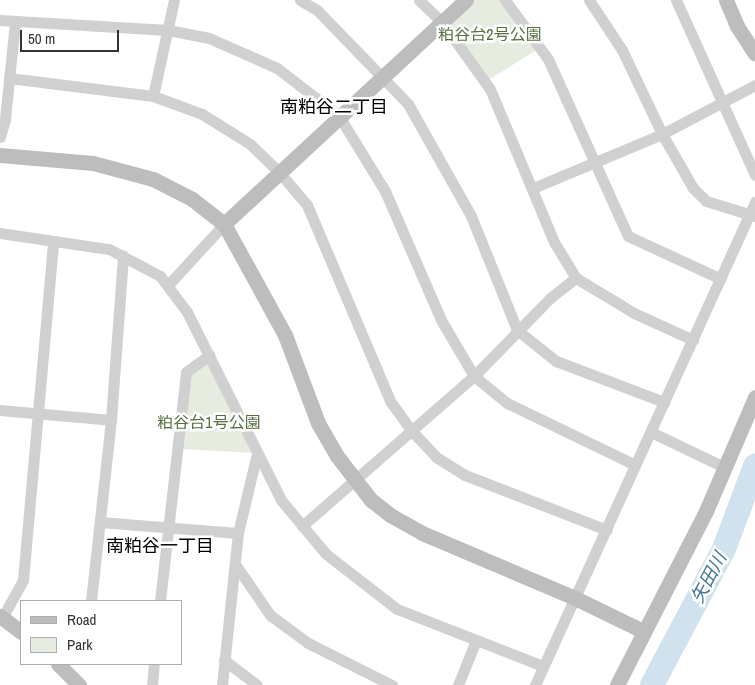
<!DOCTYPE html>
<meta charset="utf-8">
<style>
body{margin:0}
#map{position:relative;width:755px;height:685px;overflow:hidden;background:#fff;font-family:"Archivo Narrow","Noto Sans JP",sans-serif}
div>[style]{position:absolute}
.green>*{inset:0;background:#e6ecdf}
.river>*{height:24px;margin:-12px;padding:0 12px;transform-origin:12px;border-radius:12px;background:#cfe2ee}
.street>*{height:11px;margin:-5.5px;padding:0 5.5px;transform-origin:5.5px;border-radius:5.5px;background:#d0d0d0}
.secondary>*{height:15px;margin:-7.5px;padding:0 7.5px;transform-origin:7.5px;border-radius:7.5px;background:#bdbdbd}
span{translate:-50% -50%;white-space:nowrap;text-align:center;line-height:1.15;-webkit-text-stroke:5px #fff;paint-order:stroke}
.park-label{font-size:16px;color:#56703f}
.neighbourhood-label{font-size:18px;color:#000}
.water-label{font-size:18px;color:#3f7597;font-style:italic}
.legend{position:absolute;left:20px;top:600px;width:162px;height:65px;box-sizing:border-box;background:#fff;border:1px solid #adadad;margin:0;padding:6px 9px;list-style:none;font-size:15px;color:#333}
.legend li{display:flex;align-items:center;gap:10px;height:25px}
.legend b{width:25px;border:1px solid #adadad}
.scale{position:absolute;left:20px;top:30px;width:99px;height:22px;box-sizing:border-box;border:2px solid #333;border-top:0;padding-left:6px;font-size:15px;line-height:18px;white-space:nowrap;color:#333;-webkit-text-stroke:4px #fff;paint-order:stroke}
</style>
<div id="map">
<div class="green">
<div style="clip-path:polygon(466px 0,505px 0,540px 48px,485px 82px,442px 22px)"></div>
<div style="clip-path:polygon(209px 355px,257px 453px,178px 449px,186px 372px)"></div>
</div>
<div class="river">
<div style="left:652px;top:685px;width:154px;rotate:-62.1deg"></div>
<div style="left:724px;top:549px;width:89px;rotate:-69.5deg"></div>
</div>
<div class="street">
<div style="left:300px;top:0;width:21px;rotate:31deg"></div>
<div style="left:318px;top:11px;width:129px;rotate:45.9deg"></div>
<div style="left:408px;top:104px;width:129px;rotate:60.6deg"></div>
<div style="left:471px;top:216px;width:123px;rotate:68deg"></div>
<div style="left:517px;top:330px;width:50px;rotate:38.5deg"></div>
<div style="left:556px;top:361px;width:116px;rotate:20.8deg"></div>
<div style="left:419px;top:0;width:32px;rotate:44deg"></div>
<div style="left:442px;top:22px;width:82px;rotate:54.4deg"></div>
<div style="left:490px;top:89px;width:166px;rotate:67.3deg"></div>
<div style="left:554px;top:242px;width:42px;rotate:58.6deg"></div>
<div style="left:576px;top:278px;width:68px;rotate:31.1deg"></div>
<div style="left:634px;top:313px;width:65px;rotate:24.6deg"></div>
<div style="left:505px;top:0;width:73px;rotate:53.9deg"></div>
<div style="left:548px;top:59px;width:194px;rotate:65.7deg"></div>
<div style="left:628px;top:236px;width:102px;rotate:24.8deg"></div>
<div style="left:589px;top:0;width:60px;rotate:56.6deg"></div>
<div style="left:622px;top:50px;width:93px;rotate:64.5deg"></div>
<div style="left:662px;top:134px;width:62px;rotate:60.1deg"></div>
<div style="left:693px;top:188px;width:18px;rotate:45deg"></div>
<div style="left:706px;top:201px;width:51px;rotate:17deg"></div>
<div style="left:676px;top:0;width:192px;rotate:65.7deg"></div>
<div style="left:0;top:20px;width:168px;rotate:3.4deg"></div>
<div style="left:168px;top:30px;width:42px;rotate:11deg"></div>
<div style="left:209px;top:38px;width:74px;rotate:23.8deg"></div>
<div style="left:277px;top:68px;width:78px;rotate:37.7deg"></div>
<div style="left:339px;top:116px;width:88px;rotate:58.5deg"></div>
<div style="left:385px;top:191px;width:141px;rotate:66.5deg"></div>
<div style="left:441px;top:320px;width:65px;rotate:59.5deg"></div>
<div style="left:474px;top:376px;width:43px;rotate:39.3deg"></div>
<div style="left:507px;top:403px;width:142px;rotate:25.8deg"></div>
<div style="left:9px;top:78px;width:145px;rotate:7.1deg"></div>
<div style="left:153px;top:96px;width:52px;rotate:20.2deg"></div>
<div style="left:202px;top:114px;width:57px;rotate:32deg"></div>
<div style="left:250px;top:144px;width:42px;rotate:44deg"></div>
<div style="left:280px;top:173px;width:42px;rotate:49.8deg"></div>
<div style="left:307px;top:205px;width:213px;rotate:67deg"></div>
<div style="left:390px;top:401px;width:36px;rotate:54deg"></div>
<div style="left:411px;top:430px;width:37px;rotate:47deg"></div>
<div style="left:436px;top:457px;width:34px;rotate:32deg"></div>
<div style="left:465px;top:475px;width:152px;rotate:21.2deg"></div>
<div style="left:153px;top:96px;width:98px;rotate:-77.7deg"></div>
<div style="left:0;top:137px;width:19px;rotate:-74deg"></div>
<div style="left:5px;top:119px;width:98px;rotate:-84.1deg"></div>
<div style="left:533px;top:188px;width:140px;rotate:-22.7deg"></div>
<div style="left:662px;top:134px;width:105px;rotate:-27.8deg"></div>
<div style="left:0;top:233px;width:110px;rotate:8.4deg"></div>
<div style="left:109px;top:249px;width:58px;rotate:27.9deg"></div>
<div style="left:160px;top:276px;width:45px;rotate:53.1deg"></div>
<div style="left:187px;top:312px;width:210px;rotate:63.4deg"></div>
<div style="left:281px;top:500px;width:70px;rotate:50.2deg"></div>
<div style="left:326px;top:554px;width:90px;rotate:37.8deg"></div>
<div style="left:397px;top:609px;width:157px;rotate:21.3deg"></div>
<div style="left:168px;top:285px;width:83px;rotate:-47.4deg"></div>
<div style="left:0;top:410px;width:111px;rotate:5.1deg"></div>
<div style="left:651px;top:432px;width:81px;rotate:25.6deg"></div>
<div style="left:100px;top:522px;width:138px;rotate:4.6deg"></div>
<div style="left:302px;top:526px;width:228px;rotate:-41.1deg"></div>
<div style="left:474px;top:376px;width:109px;rotate:-45.7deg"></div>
<div style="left:550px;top:298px;width:33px;rotate:-38deg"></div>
<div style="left:235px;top:564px;width:62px;rotate:55.5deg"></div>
<div style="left:270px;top:615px;width:47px;rotate:36.4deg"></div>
<div style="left:308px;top:643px;width:94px;rotate:26.6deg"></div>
<div style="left:91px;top:601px;width:182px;rotate:-83.7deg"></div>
<div style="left:111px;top:420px;width:165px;rotate:-85.8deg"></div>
<div style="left:160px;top:601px;width:230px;rotate:-83.5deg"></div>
<div style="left:186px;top:372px;width:29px;rotate:-36deg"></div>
<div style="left:2px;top:618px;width:43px;rotate:-61.1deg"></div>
<div style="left:23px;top:580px;width:340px;rotate:-84.9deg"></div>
<div style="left:224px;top:660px;width:41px;rotate:37.1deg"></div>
<div style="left:152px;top:685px;width:21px;rotate:-85deg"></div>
<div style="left:222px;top:685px;width:153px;rotate:-84deg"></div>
<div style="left:238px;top:533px;width:82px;rotate:-76.6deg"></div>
<div style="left:458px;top:685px;width:48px;rotate:-68.2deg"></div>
<div style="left:535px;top:685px;width:531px;rotate:-65.51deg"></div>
</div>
<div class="secondary">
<div style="left:726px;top:0;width:28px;rotate:67deg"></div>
<div style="left:737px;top:26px;width:33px;rotate:57deg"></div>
<div style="left:0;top:155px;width:93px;rotate:4.9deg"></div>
<div style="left:93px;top:163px;width:62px;rotate:14.9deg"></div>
<div style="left:153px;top:179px;width:44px;rotate:27.1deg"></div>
<div style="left:192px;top:199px;width:41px;rotate:38deg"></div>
<div style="left:224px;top:224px;width:127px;rotate:61.2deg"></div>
<div style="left:285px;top:335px;width:94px;rotate:69.4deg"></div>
<div style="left:318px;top:423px;width:38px;rotate:60deg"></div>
<div style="left:337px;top:456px;width:56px;rotate:52.3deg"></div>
<div style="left:371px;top:500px;width:24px;rotate:38deg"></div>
<div style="left:390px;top:515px;width:37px;rotate:29deg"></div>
<div style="left:422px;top:533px;width:166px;rotate:23deg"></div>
<div style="left:575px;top:598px;width:76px;rotate:25.9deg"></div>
<div style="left:224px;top:224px;width:330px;rotate:-42.8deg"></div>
<div style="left:0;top:616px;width:26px;rotate:37deg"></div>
<div style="left:58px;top:664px;width:30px;rotate:45deg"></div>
<div style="left:617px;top:685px;width:195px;rotate:-62.9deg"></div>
<div style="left:706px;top:511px;width:124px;rotate:-66.7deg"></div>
</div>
<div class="park-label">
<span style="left:490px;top:34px">粕谷台2号公園</span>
<span style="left:209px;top:422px">粕谷台1号公園</span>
</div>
<div class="neighbourhood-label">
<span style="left:334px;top:107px">南粕谷二丁目</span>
<span style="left:160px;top:546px">南粕谷一丁目</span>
</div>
<div class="water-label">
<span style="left:709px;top:578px;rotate:-62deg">矢田川</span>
</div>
<ul class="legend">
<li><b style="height:6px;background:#bdbdbd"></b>Road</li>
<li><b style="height:14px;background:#e6ecdf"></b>Park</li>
</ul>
<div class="scale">50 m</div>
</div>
